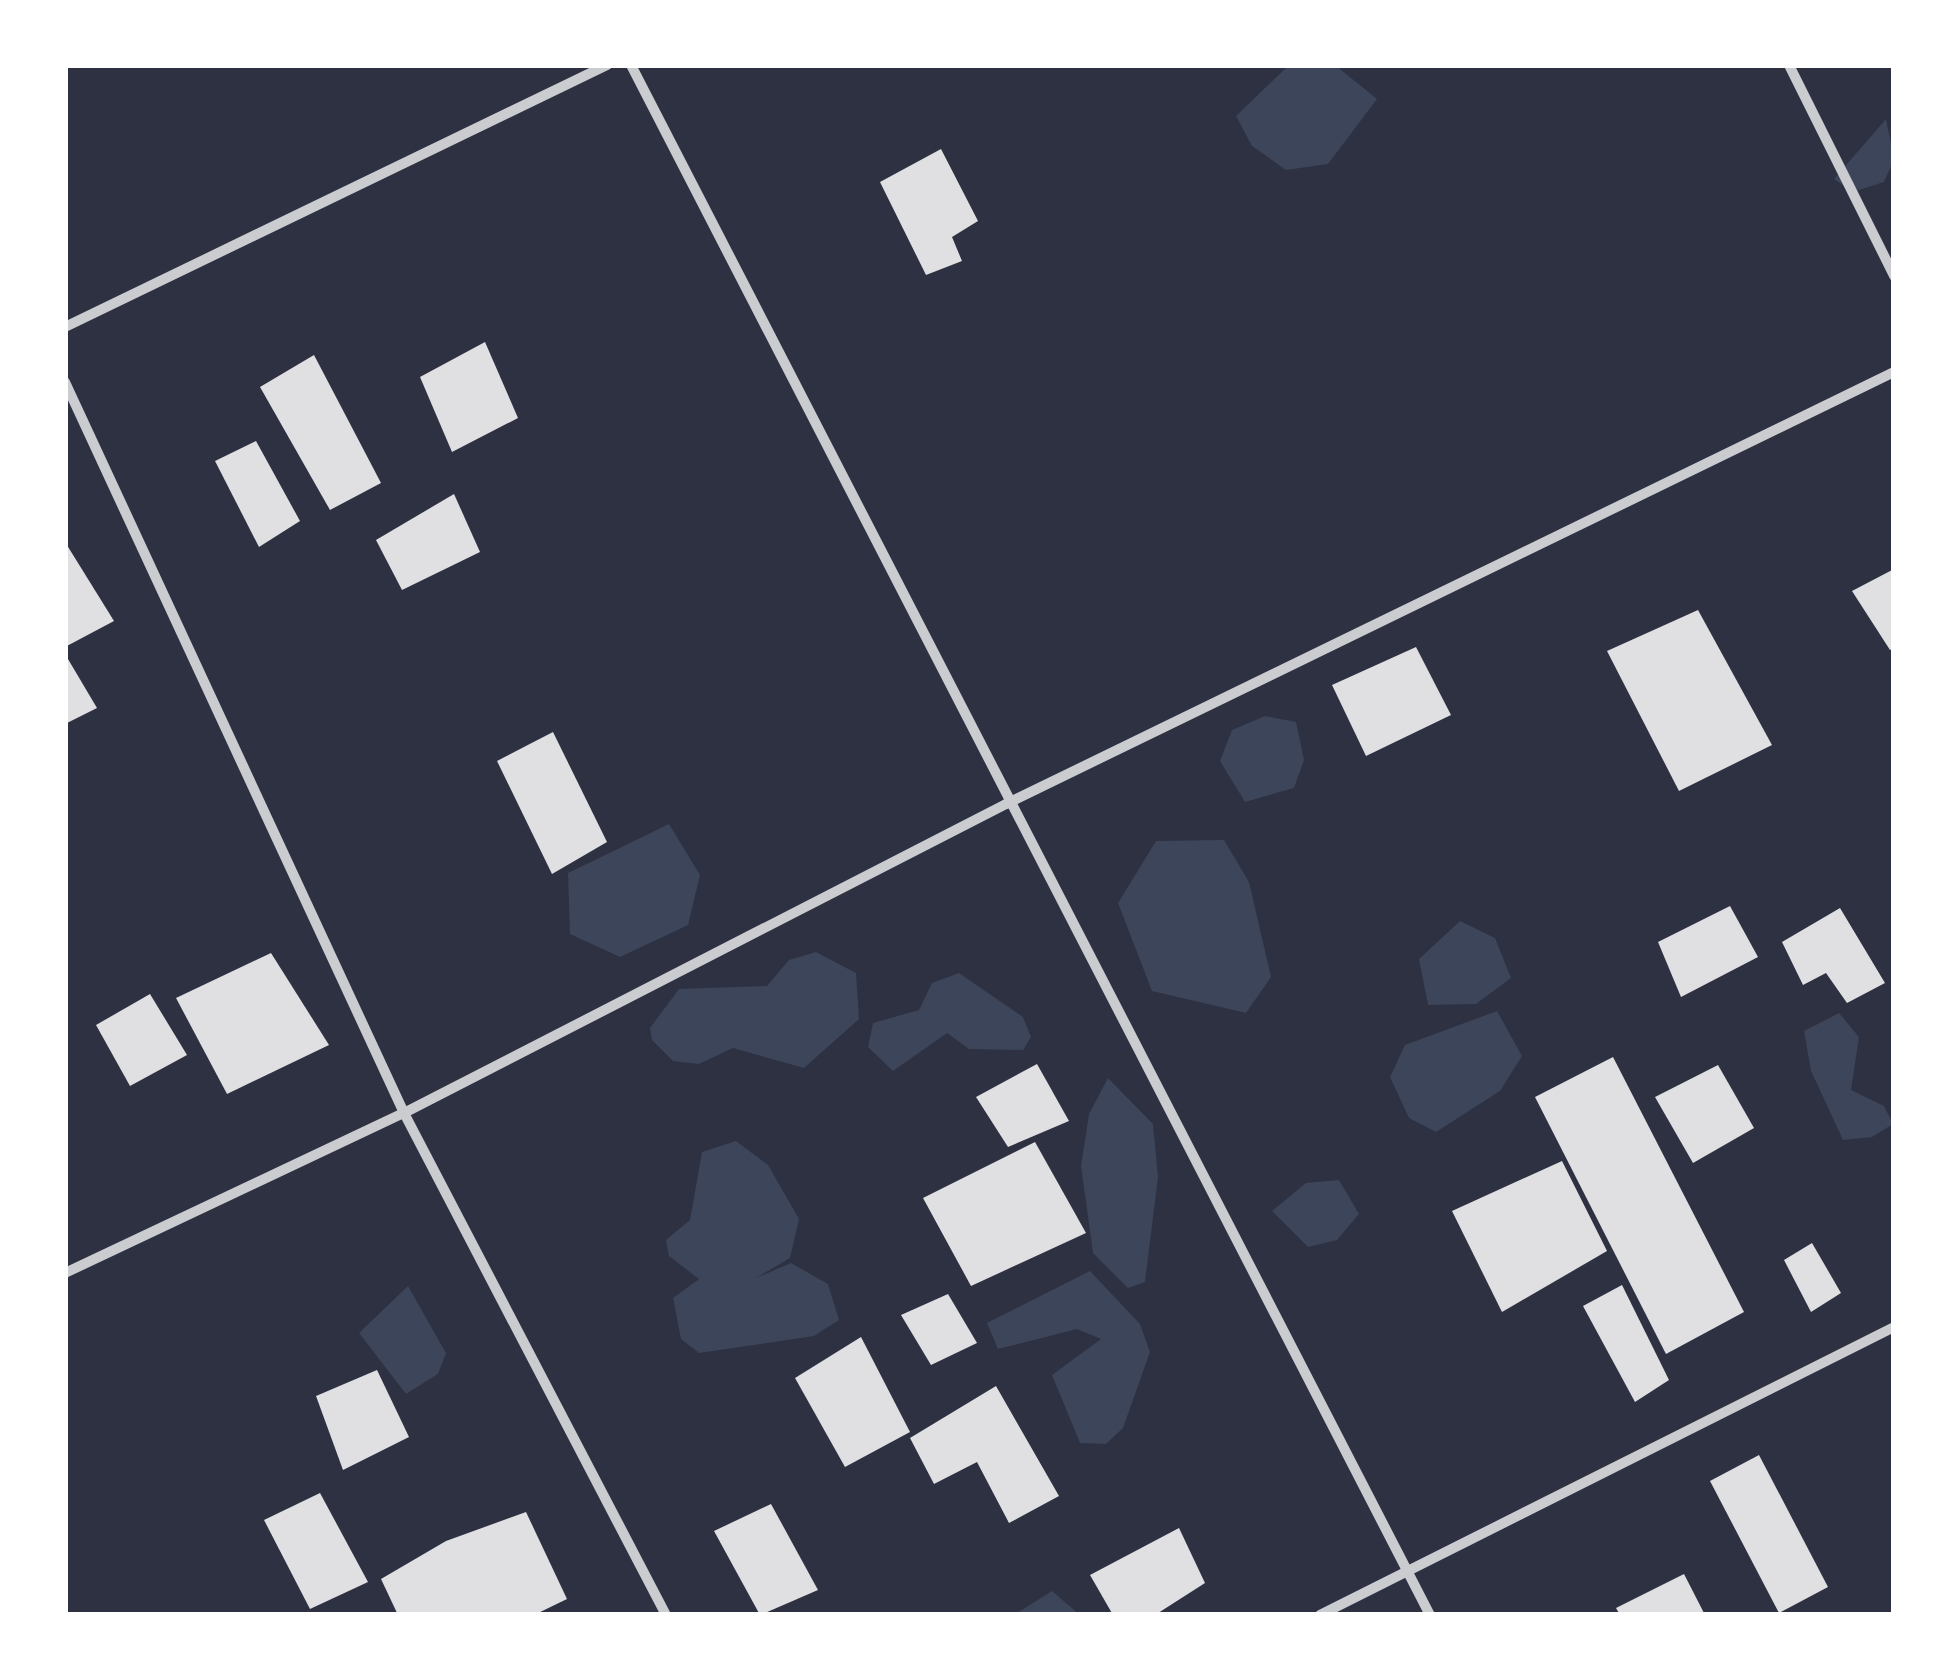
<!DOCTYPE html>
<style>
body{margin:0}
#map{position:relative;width:1959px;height:1680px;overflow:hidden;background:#2d3142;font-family:Montserrat,sans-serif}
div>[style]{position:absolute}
.green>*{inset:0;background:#3c4559}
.building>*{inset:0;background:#e0e0e3}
.minor>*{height:10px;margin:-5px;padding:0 5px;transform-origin:5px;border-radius:5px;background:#caccd0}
span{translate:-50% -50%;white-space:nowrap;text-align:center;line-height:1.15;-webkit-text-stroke:10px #fff;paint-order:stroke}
.frame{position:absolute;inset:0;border:68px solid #fff;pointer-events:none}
</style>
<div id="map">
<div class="green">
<div style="clip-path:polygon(1289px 65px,1335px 65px,1377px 99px,1328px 164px,1286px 170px,1252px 146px,1236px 116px)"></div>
<div style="clip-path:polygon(1886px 119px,1894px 159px,1884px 182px,1853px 192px,1834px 179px)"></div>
<div style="clip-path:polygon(1265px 716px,1296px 722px,1304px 760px,1294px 788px,1245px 802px,1220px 761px,1232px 730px)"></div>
<div style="clip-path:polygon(669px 824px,700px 875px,688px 925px,620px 957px,570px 934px,568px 873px)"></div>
<div style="clip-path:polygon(1224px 840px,1249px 882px,1271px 977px,1246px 1013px,1152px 991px,1118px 903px,1156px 841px)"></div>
<div style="clip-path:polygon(1460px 921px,1495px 938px,1511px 978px,1476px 1004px,1428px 1005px,1419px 959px)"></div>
<div style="clip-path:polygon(816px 952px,856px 973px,859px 1019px,804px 1068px,733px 1048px,699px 1064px,673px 1061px,652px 1040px,650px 1028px,679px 989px,767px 986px,789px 960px)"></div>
<div style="clip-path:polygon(959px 973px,1023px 1017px,1031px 1037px,1023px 1050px,969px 1049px,947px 1033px,893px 1071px,868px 1047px,873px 1023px,919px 1010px,932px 983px)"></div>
<div style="clip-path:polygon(1497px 1011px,1522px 1056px,1500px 1091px,1436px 1132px,1409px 1118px,1390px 1077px,1405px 1045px)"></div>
<div style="clip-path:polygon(1839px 1013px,1859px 1037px,1851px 1090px,1884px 1106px,1893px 1124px,1872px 1137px,1843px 1140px,1811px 1071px,1804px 1031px)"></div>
<div style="clip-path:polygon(1108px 1078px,1153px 1124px,1158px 1177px,1145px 1282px,1128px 1288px,1093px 1253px,1081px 1166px,1089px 1114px)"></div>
<div style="clip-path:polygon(736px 1141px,768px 1165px,799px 1219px,790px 1258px,756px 1278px,791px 1263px,828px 1284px,839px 1320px,814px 1336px,699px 1353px,681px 1339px,673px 1298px,699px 1279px,669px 1256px,666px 1240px,690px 1220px,702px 1152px)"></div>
<div style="clip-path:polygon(1339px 1180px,1359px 1214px,1337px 1240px,1308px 1247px,1272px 1211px,1306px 1183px)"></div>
<div style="clip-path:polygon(1090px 1271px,1140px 1324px,1150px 1352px,1123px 1428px,1106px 1444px,1080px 1443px,1052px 1375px,1101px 1339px,1077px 1329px,998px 1349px,987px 1323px)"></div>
<div style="clip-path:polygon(408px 1286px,446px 1353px,438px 1374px,406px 1394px,359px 1333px)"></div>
<div style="clip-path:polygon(1052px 1591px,1080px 1615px,1014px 1615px)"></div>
</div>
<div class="building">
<div style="clip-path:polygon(941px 149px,978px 221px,952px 237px,962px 261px,926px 275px,880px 182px)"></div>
<div style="clip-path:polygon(485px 342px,518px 418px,452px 452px,420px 377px)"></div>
<div style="clip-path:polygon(314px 355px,381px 483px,330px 510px,260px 387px)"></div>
<div style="clip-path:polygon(256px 441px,300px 521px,259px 547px,215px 461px)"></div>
<div style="clip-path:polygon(454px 494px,480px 552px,402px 590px,376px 540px)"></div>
<div style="clip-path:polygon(65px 542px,114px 621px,65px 647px)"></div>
<div style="clip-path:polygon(1894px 569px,1894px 648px,1890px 650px,1852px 591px)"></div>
<div style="clip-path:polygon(1698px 610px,1772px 745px,1679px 791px,1607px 651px)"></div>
<div style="clip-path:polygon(1416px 647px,1451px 715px,1366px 756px,1332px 685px)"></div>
<div style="clip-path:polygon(65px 654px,97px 708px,65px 724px)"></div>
<div style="clip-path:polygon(553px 732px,607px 842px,552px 874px,497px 761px)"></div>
<div style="clip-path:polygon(1730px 906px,1758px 957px,1681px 997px,1658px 942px)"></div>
<div style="clip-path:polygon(1840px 908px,1885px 983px,1847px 1003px,1826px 973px,1803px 985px,1782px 942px)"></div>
<div style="clip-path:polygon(271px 953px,329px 1045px,227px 1094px,176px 998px)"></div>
<div style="clip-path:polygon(150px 994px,187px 1055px,130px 1086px,96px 1025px)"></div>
<div style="clip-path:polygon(1613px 1057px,1744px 1312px,1666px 1354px,1535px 1097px)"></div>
<div style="clip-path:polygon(1037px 1064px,1069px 1121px,1008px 1147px,976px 1097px)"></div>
<div style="clip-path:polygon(1718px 1065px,1754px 1128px,1693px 1163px,1655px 1097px)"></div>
<div style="clip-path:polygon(1035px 1142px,1086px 1233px,971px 1286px,923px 1198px)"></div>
<div style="clip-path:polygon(1562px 1161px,1607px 1251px,1502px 1312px,1452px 1211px)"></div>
<div style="clip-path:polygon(1812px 1243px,1841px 1293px,1811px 1312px,1784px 1260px)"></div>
<div style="clip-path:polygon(1622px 1285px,1669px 1380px,1635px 1402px,1583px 1306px)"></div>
<div style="clip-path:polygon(948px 1294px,977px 1343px,931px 1365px,901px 1315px)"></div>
<div style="clip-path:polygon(861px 1337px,910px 1432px,845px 1467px,795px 1378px)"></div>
<div style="clip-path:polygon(377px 1370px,409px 1437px,343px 1470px,316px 1396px)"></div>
<div style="clip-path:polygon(996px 1386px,1059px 1496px,1009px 1523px,977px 1462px,934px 1484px,910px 1438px)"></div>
<div style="clip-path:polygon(1759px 1455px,1828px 1587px,1779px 1613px,1710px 1481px)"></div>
<div style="clip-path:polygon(320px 1493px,368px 1582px,310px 1609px,264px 1520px)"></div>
<div style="clip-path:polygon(771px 1504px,818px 1590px,760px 1615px,714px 1531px)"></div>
<div style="clip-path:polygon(526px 1512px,567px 1599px,534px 1615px,398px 1615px,381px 1579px,446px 1541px)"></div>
<div style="clip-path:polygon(1179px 1528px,1205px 1583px,1155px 1615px,1113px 1615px,1090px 1575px)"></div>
<div style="clip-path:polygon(1684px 1574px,1705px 1615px,1620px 1615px,1616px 1608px)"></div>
</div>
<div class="minor">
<div style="left:631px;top:65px;width:1744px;rotate:62.73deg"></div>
<div style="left:1789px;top:65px;width:236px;rotate:63.5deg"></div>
<div style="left:65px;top:327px;width:602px;rotate:-25.8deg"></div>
<div style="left:65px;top:382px;width:806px;rotate:65.12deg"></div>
<div style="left:404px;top:1113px;width:566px;rotate:62.44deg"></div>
<div style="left:65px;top:1273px;width:375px;rotate:-25.3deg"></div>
<div style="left:404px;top:1113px;width:677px;rotate:-27.17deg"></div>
<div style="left:1006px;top:804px;width:988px;rotate:-25.94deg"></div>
<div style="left:1320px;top:1615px;width:642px;rotate:-26.64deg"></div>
</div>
<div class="frame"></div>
</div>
